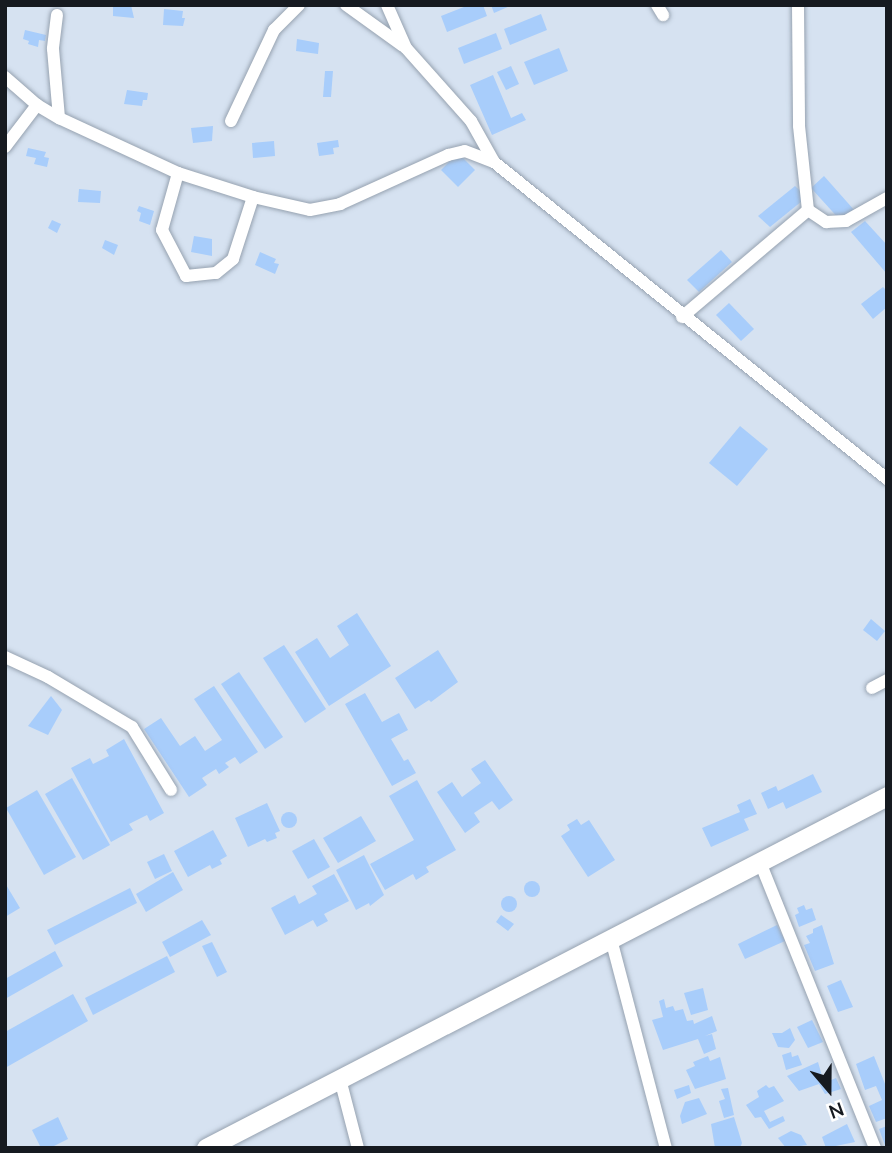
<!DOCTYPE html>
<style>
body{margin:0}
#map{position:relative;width:892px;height:1153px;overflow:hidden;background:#d6e2f1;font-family:"Nunito Sans",sans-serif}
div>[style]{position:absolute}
.building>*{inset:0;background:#a8cdfb}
.round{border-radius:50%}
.roads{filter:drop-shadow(0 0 2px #96a2b0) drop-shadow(0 0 2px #96a2b0)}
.street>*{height:12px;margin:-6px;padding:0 6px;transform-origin:6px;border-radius:6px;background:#fff}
.primary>*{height:19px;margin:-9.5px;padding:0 9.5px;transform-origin:9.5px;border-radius:9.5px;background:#fff}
span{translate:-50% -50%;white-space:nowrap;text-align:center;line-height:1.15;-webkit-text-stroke:5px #fff;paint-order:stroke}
.frame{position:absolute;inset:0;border:7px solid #161a20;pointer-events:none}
.north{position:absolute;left:794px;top:1055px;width:70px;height:70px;-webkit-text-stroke:5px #fff;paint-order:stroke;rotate:160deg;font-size:19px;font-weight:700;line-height:28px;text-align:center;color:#161a20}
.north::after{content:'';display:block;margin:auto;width:24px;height:32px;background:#161a20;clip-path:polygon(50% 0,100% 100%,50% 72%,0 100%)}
</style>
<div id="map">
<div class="building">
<div style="clip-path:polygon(113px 5px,131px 5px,134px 18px,113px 16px)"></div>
<div style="clip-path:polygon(469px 5px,483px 5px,487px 16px,447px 32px,441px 16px)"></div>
<div style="clip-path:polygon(491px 5px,512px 5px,494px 13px)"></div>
<div style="clip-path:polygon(164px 9px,183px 11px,182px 18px,185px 18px,183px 26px,163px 25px)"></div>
<div style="clip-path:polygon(541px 14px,547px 30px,510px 45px,504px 29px)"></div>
<div style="clip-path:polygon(25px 30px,46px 35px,45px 41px,39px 40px,38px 47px,28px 44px,29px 41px,23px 39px)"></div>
<div style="clip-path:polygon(496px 33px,502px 49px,464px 64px,458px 48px)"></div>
<div style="clip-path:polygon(297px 39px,319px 43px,318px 54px,296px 51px)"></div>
<div style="clip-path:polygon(559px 48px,568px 71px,534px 85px,524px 62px)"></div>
<div style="clip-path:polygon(511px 66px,519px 84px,506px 90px,497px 72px)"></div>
<div style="clip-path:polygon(325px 71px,333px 71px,331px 97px,323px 97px)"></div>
<div style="clip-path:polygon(493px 75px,511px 118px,522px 113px,526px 120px,492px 135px,470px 85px)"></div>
<div style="clip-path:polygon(127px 90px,148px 93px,147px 100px,143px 100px,142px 106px,124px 104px)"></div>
<div style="clip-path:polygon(213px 126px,212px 141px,193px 143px,191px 128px)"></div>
<div style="clip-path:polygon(338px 140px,339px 147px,333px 148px,334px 154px,319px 156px,317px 143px)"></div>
<div style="clip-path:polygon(274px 141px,275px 156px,253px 158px,252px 143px)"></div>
<div style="clip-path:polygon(28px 148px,46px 152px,44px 157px,49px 158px,47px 167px,34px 164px,36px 158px,26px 156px)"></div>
<div style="clip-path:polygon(458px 153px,475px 170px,458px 187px,441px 170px)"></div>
<div style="clip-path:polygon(824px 176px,855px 211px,841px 221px,811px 188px)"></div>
<div style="clip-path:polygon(795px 186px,807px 197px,770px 227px,758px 216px)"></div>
<div style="clip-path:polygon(79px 189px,101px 191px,100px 203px,78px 202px)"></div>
<div style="clip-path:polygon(139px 206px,154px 211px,150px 225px,139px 221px,141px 213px,137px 211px)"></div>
<div style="clip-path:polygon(52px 220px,61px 224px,57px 233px,48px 228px)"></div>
<div style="clip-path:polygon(865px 221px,887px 245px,887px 274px,851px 232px)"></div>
<div style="clip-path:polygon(194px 236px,212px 239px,212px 256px,191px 252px)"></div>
<div style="clip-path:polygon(105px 240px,118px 245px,114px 255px,102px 248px)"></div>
<div style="clip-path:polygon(721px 250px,732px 262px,699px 292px,687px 280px)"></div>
<div style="clip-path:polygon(260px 252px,276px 259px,274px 263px,279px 264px,275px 274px,255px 265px)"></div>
<div style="clip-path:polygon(883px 287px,887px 291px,887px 307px,873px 319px,861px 304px)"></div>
<div style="clip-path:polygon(729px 303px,754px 329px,741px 341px,716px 315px)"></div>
<div style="clip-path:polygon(740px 426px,768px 449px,737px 486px,709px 463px)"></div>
<div style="clip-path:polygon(357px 613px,391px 666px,329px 706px,295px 652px,317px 638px,330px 658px,349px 645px,337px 626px)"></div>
<div style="clip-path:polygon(871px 619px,885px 631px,877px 641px,863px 630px)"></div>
<div style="clip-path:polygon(284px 645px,326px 709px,305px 723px,263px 658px)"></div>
<div style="clip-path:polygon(438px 650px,458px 682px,431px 702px,429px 700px,415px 709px,395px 678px)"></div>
<div style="clip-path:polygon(239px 672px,283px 737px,265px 749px,221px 684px)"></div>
<div style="clip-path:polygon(214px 686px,258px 752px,240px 764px,235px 757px,225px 763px,229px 767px,219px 774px,216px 769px,202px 778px,207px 785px,189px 797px,144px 729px,161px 718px,180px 746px,195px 736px,205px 751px,222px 740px,194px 699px)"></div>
<div style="clip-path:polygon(365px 693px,382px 722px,399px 713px,408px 730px,391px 739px,404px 761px,408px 759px,416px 773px,392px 786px,345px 704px)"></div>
<div style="clip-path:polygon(51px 696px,62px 710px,48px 735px,28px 726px)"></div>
<div style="clip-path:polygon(124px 739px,164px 813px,150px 821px,147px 815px,129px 824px,133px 830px,111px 842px,71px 768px,90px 758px,93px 764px,109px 756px,106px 750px)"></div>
<div style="clip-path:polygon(485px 760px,513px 800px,499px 810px,492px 801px,474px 813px,480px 822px,465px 833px,437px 792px,452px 782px,462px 797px,481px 783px,471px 769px)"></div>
<div style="clip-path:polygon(813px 774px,822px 792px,786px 809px,783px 802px,768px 809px,761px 793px,776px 786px,778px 791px)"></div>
<div style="clip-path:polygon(72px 778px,110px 845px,83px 860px,45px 794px)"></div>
<div style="clip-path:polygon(417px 780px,456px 850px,426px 867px,429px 872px,416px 880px,413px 874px,385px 890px,370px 864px,414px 840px,389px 796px)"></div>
<div style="clip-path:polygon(37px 790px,76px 857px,44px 875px,6px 808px)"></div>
<div style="clip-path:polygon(750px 799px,757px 814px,744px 819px,749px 830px,711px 847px,702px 828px,740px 812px,737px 805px)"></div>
<div style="clip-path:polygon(267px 803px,280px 831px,275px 833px,277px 838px,267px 842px,265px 839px,248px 847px,235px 818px)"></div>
<div class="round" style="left:281px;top:812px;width:16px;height:16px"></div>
<div style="clip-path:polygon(361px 816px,376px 841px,338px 863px,323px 838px)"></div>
<div style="clip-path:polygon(577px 819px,581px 825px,589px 820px,615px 860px,588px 877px,561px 836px,570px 830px,567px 825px)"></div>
<div style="clip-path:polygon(213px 830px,227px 856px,220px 860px,222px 864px,212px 869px,210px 865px,188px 877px,174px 851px)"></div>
<div style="clip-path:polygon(314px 839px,330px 867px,308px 879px,292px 851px)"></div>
<div style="clip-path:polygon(164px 854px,172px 871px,155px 879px,147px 862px)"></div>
<div style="clip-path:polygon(364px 855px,384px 895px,370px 906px,369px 903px,356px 910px,336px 870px)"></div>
<div style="clip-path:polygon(173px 872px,183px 890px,146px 912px,136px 894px)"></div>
<div style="clip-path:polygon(334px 874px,349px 901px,324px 914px,328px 921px,317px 927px,313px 920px,285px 935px,271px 908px,295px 895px,299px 904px,317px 894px,312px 886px)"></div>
<div class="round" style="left:524px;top:881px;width:16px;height:16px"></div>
<div style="clip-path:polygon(5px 883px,20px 908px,5px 917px)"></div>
<div style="clip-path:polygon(130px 888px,137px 903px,55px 945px,47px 930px)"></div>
<div class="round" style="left:501px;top:896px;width:16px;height:16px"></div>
<div style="clip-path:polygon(804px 905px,806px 910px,812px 908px,816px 920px,799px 927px,795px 915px,799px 913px,797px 908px)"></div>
<div style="clip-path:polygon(501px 915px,514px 924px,508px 931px,496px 922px)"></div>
<div style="clip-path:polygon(202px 920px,211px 935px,170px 957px,162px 942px)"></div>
<div style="clip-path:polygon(777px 925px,785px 941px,745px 959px,738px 944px)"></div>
<div style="clip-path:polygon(822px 925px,834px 964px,815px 971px,804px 945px,810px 943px,806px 936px,813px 933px,813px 929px)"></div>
<div style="clip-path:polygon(212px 942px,227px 972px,217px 977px,202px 946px)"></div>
<div style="clip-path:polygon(55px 951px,63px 966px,5px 999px,5px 979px)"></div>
<div style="clip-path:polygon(167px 956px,175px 972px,93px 1015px,85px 998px)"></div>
<div style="clip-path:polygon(841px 980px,853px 1007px,838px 1012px,827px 986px)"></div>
<div style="clip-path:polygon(703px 988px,708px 1010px,691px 1015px,684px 993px)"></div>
<div style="clip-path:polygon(73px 994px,88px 1021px,5px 1068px,5px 1032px)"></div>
<div style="clip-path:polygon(664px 999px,666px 1008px,673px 1006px,675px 1011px,683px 1009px,687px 1021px,693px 1020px,698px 1039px,694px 1024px,712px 1016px,717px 1031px,705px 1036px,712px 1034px,716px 1049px,704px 1054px,698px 1039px,663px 1050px,652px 1020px,663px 1017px,659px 1001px)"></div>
<div style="clip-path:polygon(812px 1020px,823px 1042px,808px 1048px,797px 1027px)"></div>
<div style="clip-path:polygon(790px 1028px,795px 1040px,789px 1048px,778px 1047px,772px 1033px,782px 1033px)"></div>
<div style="clip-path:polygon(791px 1052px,792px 1057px,798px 1055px,802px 1065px,786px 1070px,782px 1055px)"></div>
<div style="clip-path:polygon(708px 1056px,710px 1061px,720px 1057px,726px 1079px,695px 1089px,686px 1070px,695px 1066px,693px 1062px)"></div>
<div style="clip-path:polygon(874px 1056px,887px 1089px,887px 1118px,876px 1122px,869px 1106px,882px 1100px,876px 1086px,865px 1090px,856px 1064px)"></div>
<div style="clip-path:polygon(818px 1062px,824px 1083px,836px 1078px,841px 1089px,825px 1094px,819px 1084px,799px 1091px,787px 1076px)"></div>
<div style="clip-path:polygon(689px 1085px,691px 1093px,677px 1099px,674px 1090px)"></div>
<div style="clip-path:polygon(766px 1085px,769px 1088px,774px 1086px,784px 1101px,764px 1111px,770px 1122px,783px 1116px,785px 1121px,769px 1129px,761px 1117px,755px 1118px,746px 1105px,759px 1097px,757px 1091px)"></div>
<div style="clip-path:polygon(728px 1088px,734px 1115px,724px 1118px,719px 1101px,725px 1099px,721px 1089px)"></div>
<div style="clip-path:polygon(699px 1098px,707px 1114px,682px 1124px,680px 1116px,685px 1102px)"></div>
<div style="clip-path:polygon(58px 1117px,68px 1139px,50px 1148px,41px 1148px,32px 1130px)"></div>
<div style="clip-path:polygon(734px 1117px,742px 1143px,740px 1148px,715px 1148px,711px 1124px)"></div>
<div style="clip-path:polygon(847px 1124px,855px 1142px,826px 1148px,822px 1137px)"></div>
<div style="clip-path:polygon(887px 1126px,887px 1148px,886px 1148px,879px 1129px)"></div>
<div style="clip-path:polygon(791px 1131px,801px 1135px,807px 1145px,786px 1148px,778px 1138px)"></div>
</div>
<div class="roads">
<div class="street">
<div style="left:346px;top:5px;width:70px;rotate:35.7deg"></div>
<div style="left:387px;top:5px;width:47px;rotate:66.2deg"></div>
<div style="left:406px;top:48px;width:98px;rotate:48.3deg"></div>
<div style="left:471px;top:121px;width:47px;rotate:60.7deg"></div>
<div style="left:494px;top:162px;width:505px;rotate:38.89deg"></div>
<div style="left:657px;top:5px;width:12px;rotate:59deg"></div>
<div style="left:798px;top:5px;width:121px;rotate:89.5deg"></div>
<div style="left:799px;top:126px;width:84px;rotate:83.9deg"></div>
<div style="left:808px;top:210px;width:22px;rotate:34deg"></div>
<div style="left:826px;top:222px;width:20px;rotate:-3deg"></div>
<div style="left:846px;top:221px;width:47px;rotate:-29.3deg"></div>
<div style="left:57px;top:15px;width:34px;rotate:97deg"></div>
<div style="left:53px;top:49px;width:69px;rotate:85deg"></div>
<div style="left:5px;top:77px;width:43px;rotate:41.2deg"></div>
<div style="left:37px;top:105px;width:26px;rotate:31deg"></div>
<div style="left:59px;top:118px;width:131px;rotate:24.8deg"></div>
<div style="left:178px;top:173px;width:79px;rotate:17.7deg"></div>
<div style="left:253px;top:197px;width:58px;rotate:12.8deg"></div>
<div style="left:310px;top:210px;width:31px;rotate:-11deg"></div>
<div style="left:340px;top:204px;width:119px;rotate:-24.4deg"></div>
<div style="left:448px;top:155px;width:17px;rotate:-13deg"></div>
<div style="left:465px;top:151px;width:31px;rotate:21deg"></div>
<div style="left:231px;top:121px;width:101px;rotate:-64.7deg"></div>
<div style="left:274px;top:30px;width:35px;rotate:-45deg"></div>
<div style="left:5px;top:147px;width:53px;rotate:-52.7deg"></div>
<div style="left:178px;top:173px;width:59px;rotate:105.7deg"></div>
<div style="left:162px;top:230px;width:52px;rotate:62.4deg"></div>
<div style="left:186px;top:276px;width:30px;rotate:-6deg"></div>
<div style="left:216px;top:273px;width:22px;rotate:-39deg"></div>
<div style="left:233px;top:259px;width:65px;rotate:-72.1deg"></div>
<div style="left:682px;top:317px;width:165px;rotate:-40.3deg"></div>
<div style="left:5px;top:657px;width:47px;rotate:24.9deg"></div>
<div style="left:48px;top:677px;width:98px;rotate:30.8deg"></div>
<div style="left:132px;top:727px;width:74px;rotate:58.2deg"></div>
<div style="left:872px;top:688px;width:17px;rotate:-28deg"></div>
<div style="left:760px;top:862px;width:308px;rotate:68.1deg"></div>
<div style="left:611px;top:939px;width:216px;rotate:75.3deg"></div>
<div style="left:340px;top:1079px;width:71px;rotate:75.4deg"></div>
</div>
<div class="primary">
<div style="left:206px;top:1148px;width:767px;rotate:-27.33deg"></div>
</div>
</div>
<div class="frame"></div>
<div class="north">N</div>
</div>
